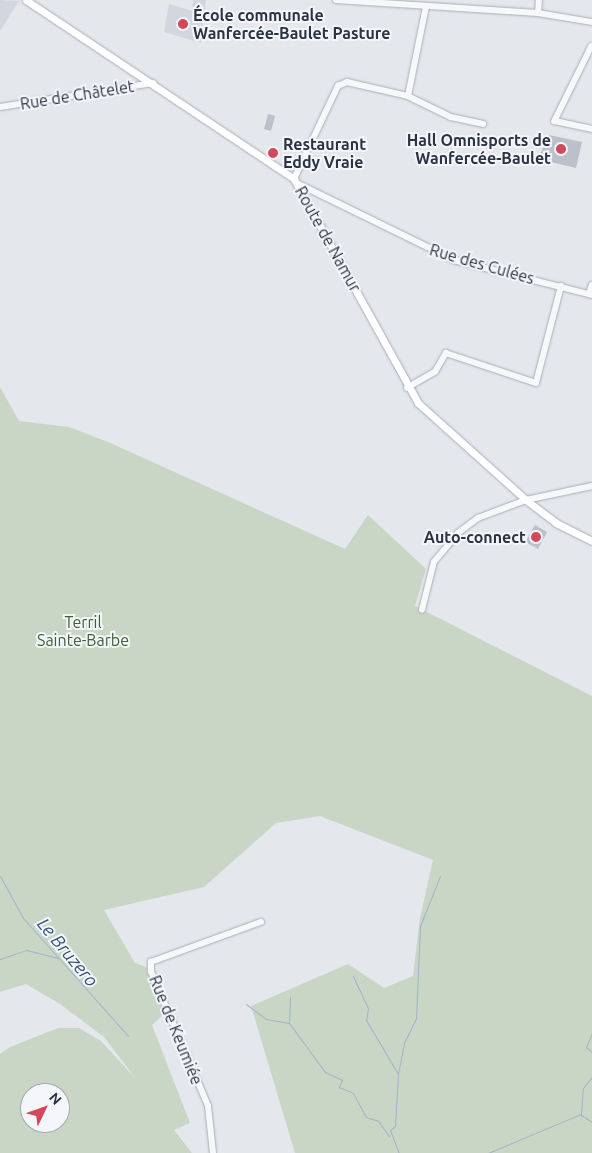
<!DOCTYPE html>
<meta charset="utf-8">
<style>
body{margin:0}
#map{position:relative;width:592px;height:1153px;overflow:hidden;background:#e4e7ec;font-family:Ubuntu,sans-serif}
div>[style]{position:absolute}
.built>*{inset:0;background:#d2d6de}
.green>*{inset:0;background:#c9d6c5}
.stream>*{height:1px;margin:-0.5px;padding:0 0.5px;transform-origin:0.5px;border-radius:0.5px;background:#9fb4cc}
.building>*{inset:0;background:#bbc0ca}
.roads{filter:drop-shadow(0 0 1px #a9aeb7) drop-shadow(0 0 1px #a9aeb7)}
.minor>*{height:5.5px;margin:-2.75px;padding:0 2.75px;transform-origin:2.75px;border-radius:2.75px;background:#f7f8fa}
.major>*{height:7px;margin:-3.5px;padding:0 3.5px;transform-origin:3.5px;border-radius:3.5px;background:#fff}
.dots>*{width:14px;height:14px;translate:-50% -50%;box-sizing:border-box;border:2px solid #f4f6f9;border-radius:50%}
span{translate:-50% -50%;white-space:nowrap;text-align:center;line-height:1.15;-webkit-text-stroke:4px #f4f6f9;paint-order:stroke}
.poi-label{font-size:16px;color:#2b3445;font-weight:700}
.left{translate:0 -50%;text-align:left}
.right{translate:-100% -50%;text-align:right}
.street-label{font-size:16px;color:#2b3445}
.park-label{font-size:16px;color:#3f6138}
.water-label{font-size:18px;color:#34527a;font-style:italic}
.north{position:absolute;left:20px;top:1083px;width:50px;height:50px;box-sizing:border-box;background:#f4f6f9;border:1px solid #a4a8b1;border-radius:50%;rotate:48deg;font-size:14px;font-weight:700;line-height:20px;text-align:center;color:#2b3445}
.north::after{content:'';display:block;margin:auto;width:18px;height:22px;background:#d1495b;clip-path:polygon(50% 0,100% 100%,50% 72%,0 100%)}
</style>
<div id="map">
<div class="built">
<div style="clip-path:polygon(0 0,19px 1px,0 31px)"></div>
<div style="clip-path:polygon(193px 0,206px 0,201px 43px,164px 32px,169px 4px,192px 11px)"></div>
</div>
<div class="green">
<div style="clip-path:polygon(evenodd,0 387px,19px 421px,69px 427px,108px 442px,345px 549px,368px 515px,426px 569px,415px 606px,592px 696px,592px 1153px,295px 1153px,251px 1006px,348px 964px,384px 988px,413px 976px,420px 918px,433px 860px,320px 816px,276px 823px,204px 887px,104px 910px,135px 963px,146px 967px,165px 1013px,152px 1025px,190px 1123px,174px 1130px,192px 1153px,0 1153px,0 1054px,10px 1047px,58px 1028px,79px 1028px,101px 1041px,136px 1079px,104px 1037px,60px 1004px,26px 984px,0 992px,0 387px,30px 1093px,60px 1093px,60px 1123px,30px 1123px,30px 1093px)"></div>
</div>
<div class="stream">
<div style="left:0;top:876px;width:48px;rotate:61.3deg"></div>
<div style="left:23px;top:918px;width:158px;rotate:48.3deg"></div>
<div style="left:0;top:959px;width:28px;rotate:-19deg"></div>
<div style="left:26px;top:950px;width:34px;rotate:14deg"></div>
<div style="left:353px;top:976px;width:35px;rotate:65deg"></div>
<div style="left:368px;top:1008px;width:12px;rotate:99deg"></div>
<div style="left:366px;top:1020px;width:63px;rotate:59.3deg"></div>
<div style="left:398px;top:1074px;width:52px;rotate:93.3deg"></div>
<div style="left:395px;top:1126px;width:6px;rotate:141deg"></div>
<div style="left:390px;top:1130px;width:25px;rotate:69deg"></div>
<div style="left:290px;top:997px;width:26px;rotate:92deg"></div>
<div style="left:289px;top:1023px;width:61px;rotate:53.7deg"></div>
<div style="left:325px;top:1072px;width:19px;rotate:25deg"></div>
<div style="left:342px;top:1080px;width:8px;rotate:113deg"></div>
<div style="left:339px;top:1087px;width:15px;rotate:23deg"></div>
<div style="left:353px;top:1093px;width:27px;rotate:62deg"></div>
<div style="left:366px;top:1117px;width:13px;rotate:18deg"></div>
<div style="left:378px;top:1121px;width:19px;rotate:54deg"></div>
<div style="left:246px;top:1004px;width:25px;rotate:37deg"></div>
<div style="left:266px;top:1019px;width:23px;rotate:10deg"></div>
<div style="left:592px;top:1033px;width:15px;rotate:113deg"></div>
<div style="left:586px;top:1047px;width:8px;rotate:40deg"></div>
<div style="left:398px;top:1074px;width:32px;rotate:-79deg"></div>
<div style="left:404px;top:1043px;width:28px;rotate:-64deg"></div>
<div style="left:416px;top:1018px;width:92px;rotate:-87.5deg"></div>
<div style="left:420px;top:926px;width:54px;rotate:-68.2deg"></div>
<div style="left:581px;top:1115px;width:13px;rotate:32deg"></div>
<div style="left:488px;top:1153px;width:101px;rotate:-22.8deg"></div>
<div style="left:581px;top:1114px;width:26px;rotate:-86deg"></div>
<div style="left:583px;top:1088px;width:14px;rotate:-51deg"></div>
</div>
<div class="building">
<div style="clip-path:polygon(268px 114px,275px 116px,271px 131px,264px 129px)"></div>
<div style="clip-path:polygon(549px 135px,582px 142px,576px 168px,538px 159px)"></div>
<div style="clip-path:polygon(535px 525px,547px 532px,538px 549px,525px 542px)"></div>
</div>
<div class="roads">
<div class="minor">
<div style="left:336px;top:0;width:202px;rotate:3.7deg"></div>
<div style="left:538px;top:13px;width:55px;rotate:9.5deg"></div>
<div style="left:538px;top:13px;width:13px;rotate:-86deg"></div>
<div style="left:592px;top:46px;width:84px;rotate:116.3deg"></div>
<div style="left:555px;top:121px;width:38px;rotate:12deg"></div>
<div style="left:408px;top:96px;width:48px;rotate:26deg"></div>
<div style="left:451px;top:117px;width:33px;rotate:12deg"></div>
<div style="left:0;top:107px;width:155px;rotate:-8.9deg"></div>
<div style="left:294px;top:179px;width:103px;rotate:-64.7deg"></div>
<div style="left:338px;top:86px;width:10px;rotate:-24deg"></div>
<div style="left:347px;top:82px;width:63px;rotate:12.9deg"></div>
<div style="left:408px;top:96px;width:91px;rotate:-78.6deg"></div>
<div style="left:299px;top:184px;width:173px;rotate:26.1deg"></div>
<div style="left:454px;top:260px;width:142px;rotate:14.2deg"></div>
<div style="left:589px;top:294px;width:9px;rotate:-72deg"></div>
<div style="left:407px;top:388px;width:32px;rotate:-30deg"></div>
<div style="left:435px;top:372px;width:22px;rotate:-60deg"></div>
<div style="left:446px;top:353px;width:95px;rotate:18.4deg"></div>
<div style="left:536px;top:383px;width:100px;rotate:-75.5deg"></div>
<div style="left:422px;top:610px;width:49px;rotate:-76deg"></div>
<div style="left:434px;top:562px;width:38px;rotate:-50deg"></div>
<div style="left:458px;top:533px;width:25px;rotate:-37deg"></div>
<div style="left:478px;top:518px;width:51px;rotate:-20.6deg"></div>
<div style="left:526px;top:500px;width:67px;rotate:-12deg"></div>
<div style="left:213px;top:1153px;width:47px;rotate:-96.1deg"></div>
<div style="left:208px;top:1106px;width:146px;rotate:-113deg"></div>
<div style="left:151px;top:972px;width:10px;rotate:-90deg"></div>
<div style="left:151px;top:962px;width:117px;rotate:-20deg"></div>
</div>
<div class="major">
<div style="left:26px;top:0;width:322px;rotate:33.7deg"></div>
<div style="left:294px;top:179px;width:256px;rotate:61deg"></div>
<div style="left:418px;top:403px;width:145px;rotate:41.9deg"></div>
<div style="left:526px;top:500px;width:38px;rotate:37deg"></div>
<div style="left:556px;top:523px;width:40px;rotate:26.6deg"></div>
</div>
</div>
<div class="dots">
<div style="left:183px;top:24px;background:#d1495b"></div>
<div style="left:561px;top:149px;background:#d1495b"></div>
<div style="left:273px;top:153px;background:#d1495b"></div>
<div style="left:536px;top:537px;background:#d1495b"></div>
</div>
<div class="poi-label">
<span class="left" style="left:193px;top:24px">École communale<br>Wanfercée-Baulet Pasture</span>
<span class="right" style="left:551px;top:149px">Hall Omnisports de<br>Wanfercée-Baulet</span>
<span class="left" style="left:283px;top:153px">Restaurant<br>Eddy Vraie</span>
<span class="right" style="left:526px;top:537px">Auto-connect</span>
</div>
<div class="street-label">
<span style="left:77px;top:95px;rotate:-9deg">Rue de Châtelet</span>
<span style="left:328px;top:239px;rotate:61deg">Route de Namur</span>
<span style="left:482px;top:264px;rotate:16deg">Rue des Culées</span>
<span style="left:176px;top:1030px;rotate:68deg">Rue de Keumiée</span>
</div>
<div class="park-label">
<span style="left:83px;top:631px">Terril<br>Sainte-Barbe</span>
</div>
<div class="water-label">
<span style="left:68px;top:952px;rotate:50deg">Le Bruzero</span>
</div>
<div class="north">N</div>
</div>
